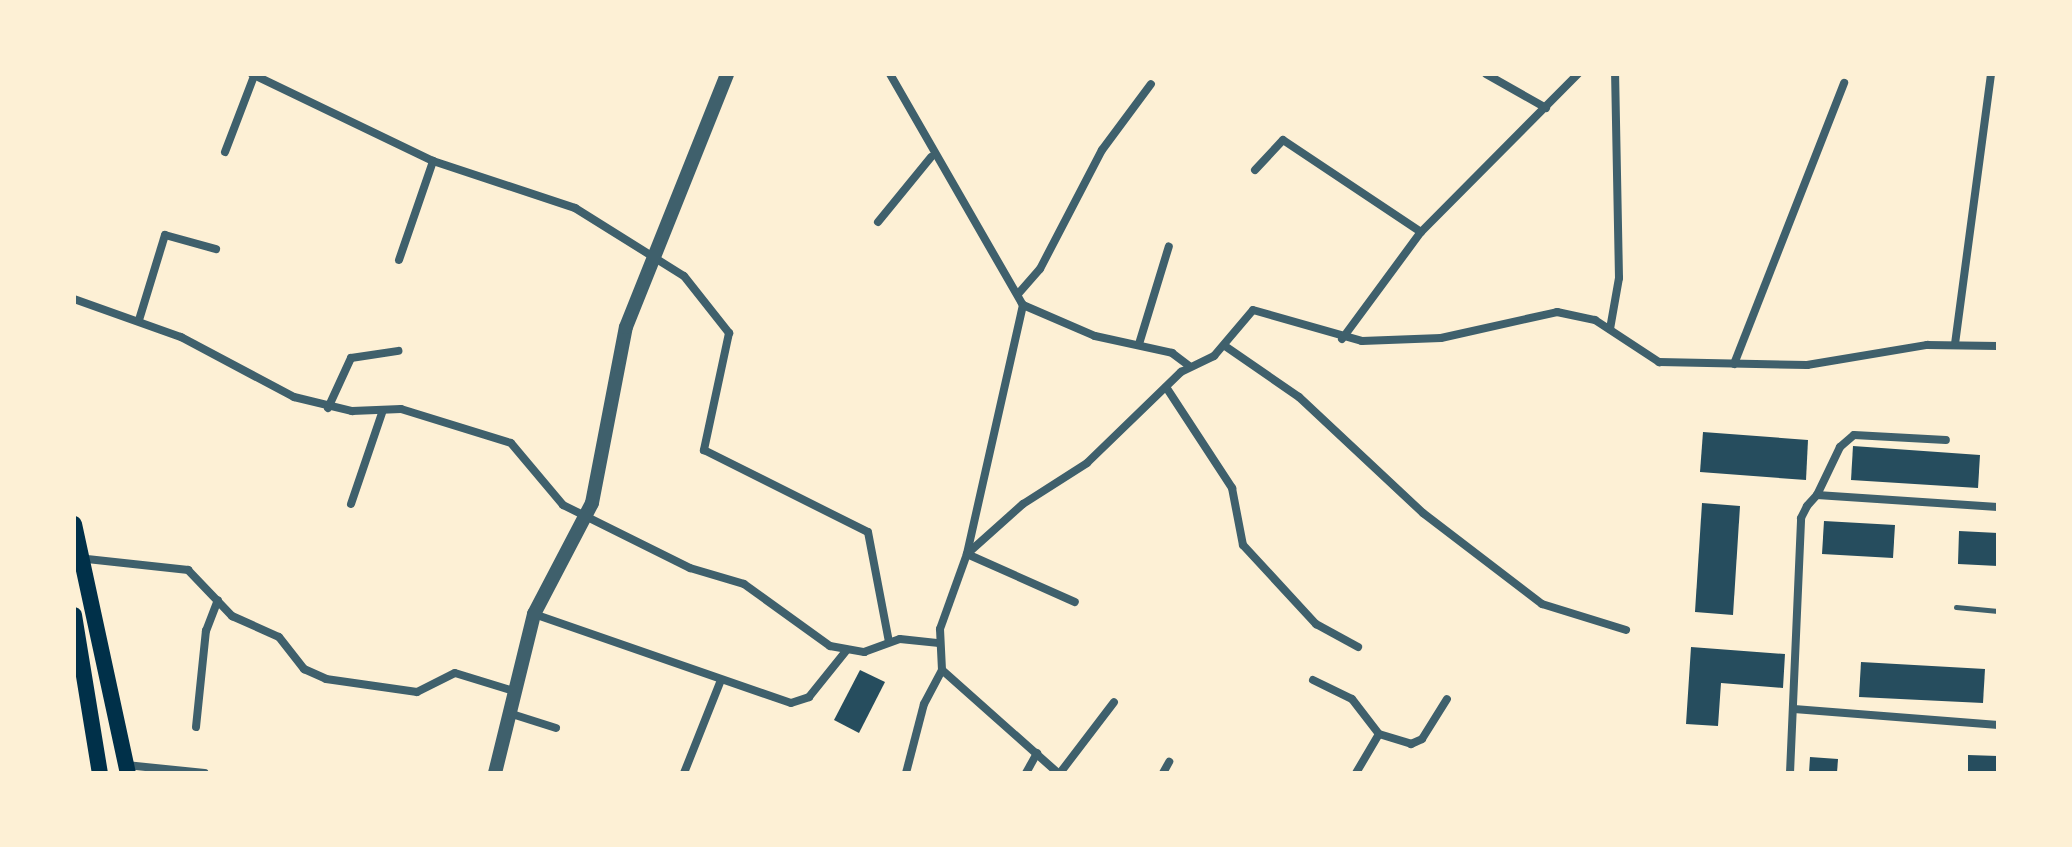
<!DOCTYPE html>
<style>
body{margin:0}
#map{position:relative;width:2072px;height:847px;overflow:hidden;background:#fdf0d5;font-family:Arial,sans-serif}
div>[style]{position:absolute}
.building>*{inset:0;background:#264d5e}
.service>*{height:5px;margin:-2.5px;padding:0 2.5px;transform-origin:2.5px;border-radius:2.5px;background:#3f606c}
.minor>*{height:8px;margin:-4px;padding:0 4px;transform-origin:4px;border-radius:4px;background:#3f606c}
.tertiary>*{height:14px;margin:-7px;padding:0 7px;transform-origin:7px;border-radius:7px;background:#3f606c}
.secondary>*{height:16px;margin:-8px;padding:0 8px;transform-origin:8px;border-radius:8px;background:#003049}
span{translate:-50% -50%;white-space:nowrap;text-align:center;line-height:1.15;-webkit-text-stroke:8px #fdf0d5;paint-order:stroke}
.frame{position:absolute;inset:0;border:76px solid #fdf0d5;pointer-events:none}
</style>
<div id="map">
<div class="building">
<div style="clip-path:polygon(1703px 432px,1808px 440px,1806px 480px,1700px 472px)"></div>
<div style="clip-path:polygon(1853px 446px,1980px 455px,1978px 488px,1851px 480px)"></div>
<div style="clip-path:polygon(1702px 503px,1740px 506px,1733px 615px,1695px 612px)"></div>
<div style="clip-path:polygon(1824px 521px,1895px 525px,1893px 558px,1822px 554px)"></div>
<div style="clip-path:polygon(1959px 531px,1998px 533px,1998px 566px,1958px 564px)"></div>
<div style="clip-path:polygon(1691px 647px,1785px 654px,1783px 688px,1721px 683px,1718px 726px,1686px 724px)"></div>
<div style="clip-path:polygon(1861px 662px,1985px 669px,1983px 703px,1859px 697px)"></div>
<div style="clip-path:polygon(860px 670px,885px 682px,859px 733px,834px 720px)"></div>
<div style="clip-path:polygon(1968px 755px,1998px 756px,1998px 773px,1968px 773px)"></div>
<div style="clip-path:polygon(1810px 757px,1838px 759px,1837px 773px,1809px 773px)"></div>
</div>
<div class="service">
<div style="left:1956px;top:607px;width:42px;rotate:5.4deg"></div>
</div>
<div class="minor">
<div style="left:252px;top:74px;width:201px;rotate:25.7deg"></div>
<div style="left:433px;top:161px;width:150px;rotate:18.3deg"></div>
<div style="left:575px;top:208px;width:128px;rotate:32deg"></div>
<div style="left:684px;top:276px;width:73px;rotate:51.7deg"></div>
<div style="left:729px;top:333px;width:120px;rotate:102.1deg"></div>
<div style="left:704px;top:450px;width:183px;rotate:26.6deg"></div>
<div style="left:868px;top:532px;width:112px;rotate:79.2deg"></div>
<div style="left:890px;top:74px;width:267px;rotate:60.1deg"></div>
<div style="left:1023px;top:305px;width:255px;rotate:102.7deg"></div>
<div style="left:967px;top:554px;width:118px;rotate:24deg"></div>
<div style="left:1486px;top:74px;width:69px;rotate:29.5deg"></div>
<div style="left:225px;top:152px;width:81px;rotate:-69.1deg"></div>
<div style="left:1255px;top:170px;width:41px;rotate:-47deg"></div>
<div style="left:1283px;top:140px;width:166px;rotate:33.7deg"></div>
<div style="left:878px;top:222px;width:84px;rotate:-50.8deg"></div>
<div style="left:399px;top:260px;width:105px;rotate:-71deg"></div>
<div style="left:1019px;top:293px;width:32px;rotate:-49deg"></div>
<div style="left:1040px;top:269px;width:134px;rotate:-62.5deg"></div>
<div style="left:1102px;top:150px;width:82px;rotate:-53.4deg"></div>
<div style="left:74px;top:299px;width:114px;rotate:19.6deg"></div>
<div style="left:181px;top:337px;width:128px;rotate:28deg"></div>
<div style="left:294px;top:397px;width:60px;rotate:13.6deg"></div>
<div style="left:352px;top:411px;width:49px;rotate:-2.3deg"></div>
<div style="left:401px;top:409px;width:115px;rotate:17.2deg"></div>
<div style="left:511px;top:443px;width:81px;rotate:50deg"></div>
<div style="left:563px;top:505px;width:142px;rotate:26.4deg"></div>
<div style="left:690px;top:568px;width:56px;rotate:16.5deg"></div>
<div style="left:744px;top:584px;width:106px;rotate:35.8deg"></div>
<div style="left:830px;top:646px;width:35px;rotate:10deg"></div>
<div style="left:864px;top:652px;width:38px;rotate:-20deg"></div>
<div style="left:900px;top:639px;width:37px;rotate:6deg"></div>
<div style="left:1023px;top:305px;width:78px;rotate:23.3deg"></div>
<div style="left:1095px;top:336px;width:79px;rotate:12.4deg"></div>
<div style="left:1172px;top:353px;width:21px;rotate:37deg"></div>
<div style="left:139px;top:320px;width:89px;rotate:-73deg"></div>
<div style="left:165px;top:235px;width:53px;rotate:15.4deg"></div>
<div style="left:1610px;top:329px;width:52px;rotate:-80deg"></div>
<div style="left:1619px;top:278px;width:204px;rotate:-91.1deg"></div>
<div style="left:1342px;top:339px;width:133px;rotate:-53.6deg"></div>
<div style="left:1421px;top:232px;width:223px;rotate:-45.2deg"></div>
<div style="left:1139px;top:344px;width:102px;rotate:-73deg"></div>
<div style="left:1955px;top:344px;width:272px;rotate:-82.4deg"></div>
<div style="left:1225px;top:346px;width:90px;rotate:34.6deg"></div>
<div style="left:1299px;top:397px;width:170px;rotate:43.1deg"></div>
<div style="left:1423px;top:513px;width:150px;rotate:37.4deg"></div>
<div style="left:1542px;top:604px;width:88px;rotate:17.2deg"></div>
<div style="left:1734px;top:364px;width:302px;rotate:-68.6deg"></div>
<div style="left:1166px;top:387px;width:121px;rotate:56.8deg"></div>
<div style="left:1232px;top:488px;width:58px;rotate:79.1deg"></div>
<div style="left:1243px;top:545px;width:108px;rotate:47.3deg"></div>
<div style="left:1316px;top:624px;width:48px;rotate:28.7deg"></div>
<div style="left:328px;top:408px;width:55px;rotate:-65.3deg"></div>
<div style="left:351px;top:358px;width:48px;rotate:-8.5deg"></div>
<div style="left:1817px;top:495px;width:53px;rotate:-64.4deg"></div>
<div style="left:1840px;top:447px;width:18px;rotate:-41deg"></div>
<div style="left:1854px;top:435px;width:92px;rotate:3.1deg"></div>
<div style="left:351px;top:504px;width:99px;rotate:-71.2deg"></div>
<div style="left:87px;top:559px;width:102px;rotate:6.2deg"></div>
<div style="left:188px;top:570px;width:64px;rotate:46.3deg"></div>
<div style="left:232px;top:616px;width:51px;rotate:24.1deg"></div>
<div style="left:279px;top:637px;width:41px;rotate:52deg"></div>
<div style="left:304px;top:669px;width:24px;rotate:24deg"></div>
<div style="left:326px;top:679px;width:92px;rotate:8.1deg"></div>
<div style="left:417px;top:692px;width:42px;rotate:-26.6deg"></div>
<div style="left:455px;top:673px;width:65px;rotate:17deg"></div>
<div style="left:534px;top:614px;width:272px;rotate:19.1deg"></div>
<div style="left:791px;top:703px;width:19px;rotate:-18deg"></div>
<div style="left:809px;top:697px;width:59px;rotate:-51.2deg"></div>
<div style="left:1313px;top:680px;width:43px;rotate:26deg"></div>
<div style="left:1352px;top:699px;width:44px;rotate:52.4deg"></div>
<div style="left:1379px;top:734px;width:34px;rotate:17deg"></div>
<div style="left:1411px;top:744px;width:12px;rotate:-24deg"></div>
<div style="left:1422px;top:739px;width:47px;rotate:-58deg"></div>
<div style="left:1794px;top:709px;width:205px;rotate:4.5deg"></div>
<div style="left:515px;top:715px;width:43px;rotate:17.6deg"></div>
<div style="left:196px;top:727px;width:97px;rotate:-84.1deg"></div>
<div style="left:206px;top:631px;width:33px;rotate:-69deg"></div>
<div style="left:126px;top:765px;width:79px;rotate:5.8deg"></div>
<div style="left:684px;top:773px;width:100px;rotate:-68.3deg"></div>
<div style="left:906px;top:773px;width:71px;rotate:-75.4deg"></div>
<div style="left:924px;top:704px;width:38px;rotate:-62deg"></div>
<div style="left:1026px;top:773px;width:23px;rotate:-61deg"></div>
<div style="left:1058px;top:773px;width:155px;rotate:-138.4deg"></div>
<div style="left:942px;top:670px;width:41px;rotate:-92.8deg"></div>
<div style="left:940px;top:629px;width:80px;rotate:-70.2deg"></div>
<div style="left:967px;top:554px;width:75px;rotate:-41.8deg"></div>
<div style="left:1023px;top:504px;width:76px;rotate:-32.6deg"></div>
<div style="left:1087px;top:463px;width:131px;rotate:-44.1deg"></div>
<div style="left:1181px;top:372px;width:37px;rotate:-26deg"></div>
<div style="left:1214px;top:356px;width:60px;rotate:-49.7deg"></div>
<div style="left:1253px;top:310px;width:113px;rotate:15.9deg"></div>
<div style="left:1362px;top:341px;width:79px;rotate:-2.2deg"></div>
<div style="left:1441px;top:338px;width:119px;rotate:-12.6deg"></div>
<div style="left:1557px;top:312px;width:39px;rotate:12deg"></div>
<div style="left:1595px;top:320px;width:77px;rotate:33.3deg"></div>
<div style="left:1659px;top:362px;width:148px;rotate:1.2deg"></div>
<div style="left:1807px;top:365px;width:122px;rotate:-9.5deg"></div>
<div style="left:1927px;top:345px;width:71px;rotate:0.8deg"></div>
<div style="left:1060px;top:773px;width:89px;rotate:-52.7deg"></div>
<div style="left:1163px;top:773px;width:13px;rotate:-61deg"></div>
<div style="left:1356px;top:773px;width:45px;rotate:-59.5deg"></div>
<div style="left:1790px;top:773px;width:255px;rotate:-87.5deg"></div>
<div style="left:1801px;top:518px;width:13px;rotate:-63deg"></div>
<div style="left:1807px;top:506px;width:15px;rotate:-48deg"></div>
<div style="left:1817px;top:495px;width:181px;rotate:3.8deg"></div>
</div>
<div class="tertiary">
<div style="left:495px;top:773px;width:164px;rotate:-76.2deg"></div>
<div style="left:534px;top:614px;width:125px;rotate:-62.4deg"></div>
<div style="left:592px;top:503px;width:179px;rotate:-79.1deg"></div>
<div style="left:626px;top:327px;width:272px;rotate:-68.2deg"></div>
</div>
<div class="secondary">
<div style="left:74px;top:524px;width:255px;rotate:77.8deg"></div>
<div style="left:74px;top:615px;width:160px;rotate:80.7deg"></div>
</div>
<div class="frame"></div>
</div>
